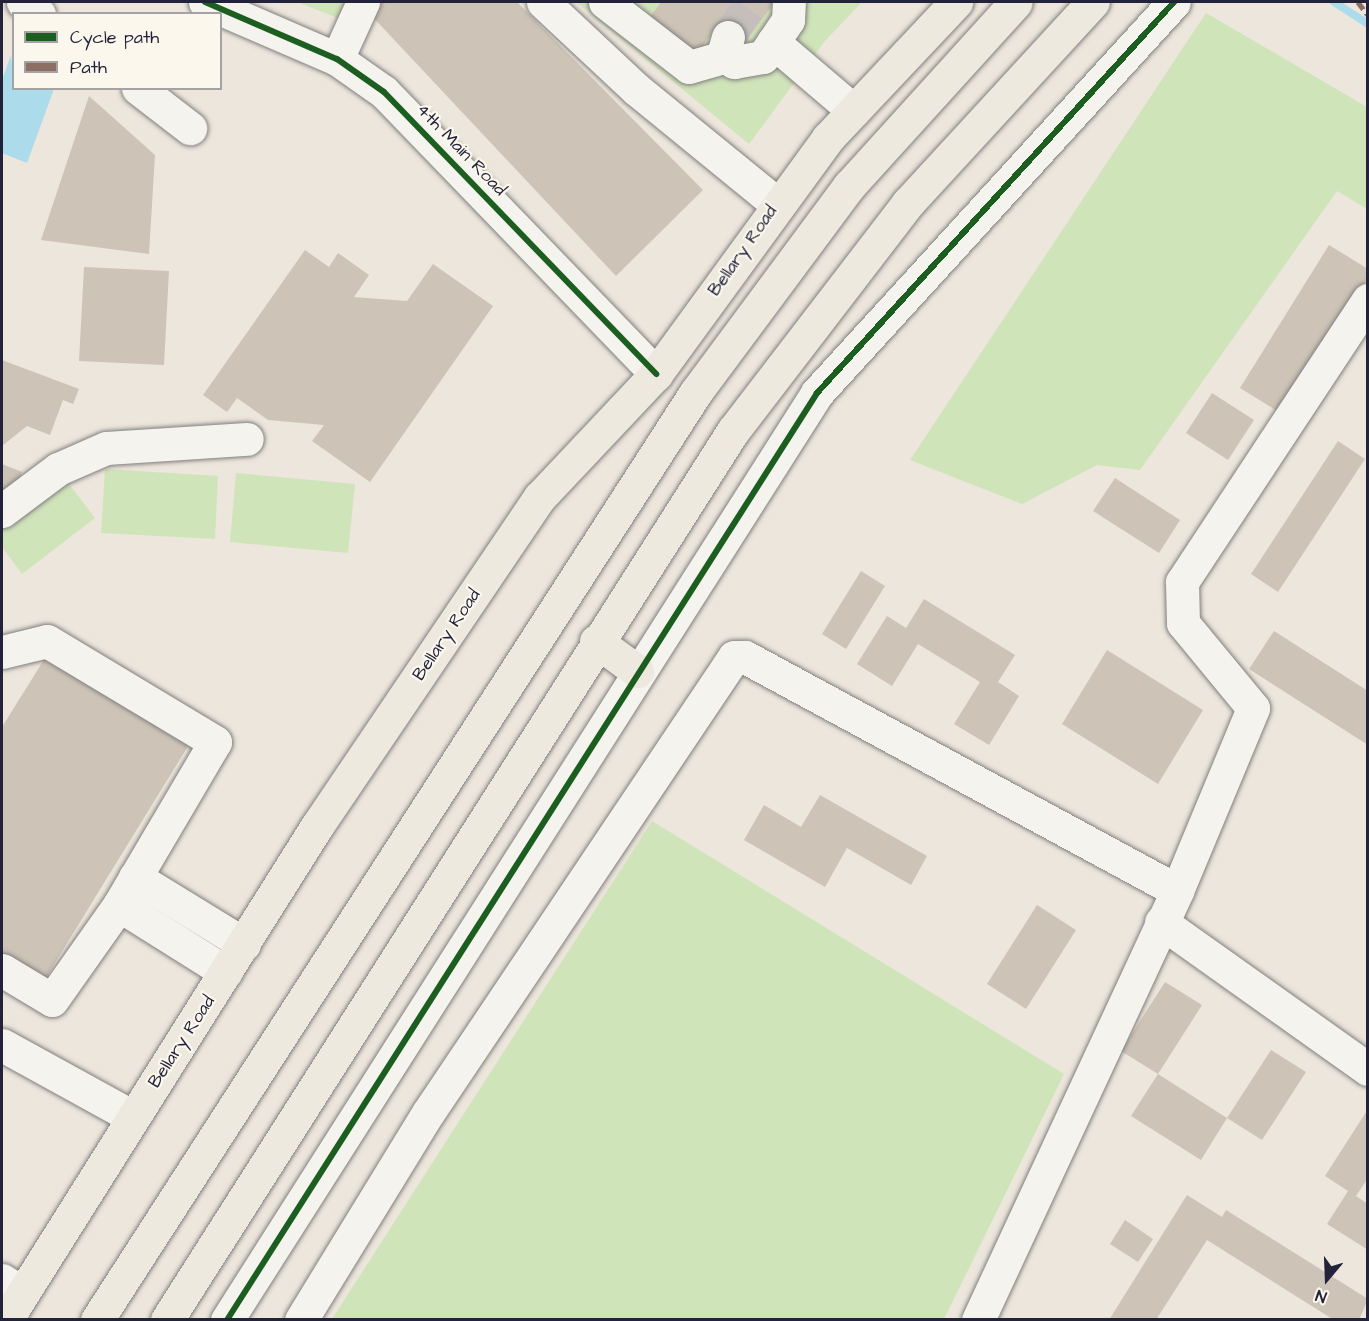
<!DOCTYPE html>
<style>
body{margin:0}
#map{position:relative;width:1369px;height:1321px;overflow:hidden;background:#ece6dc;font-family:"Architects Daughter",sans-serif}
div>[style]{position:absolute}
.green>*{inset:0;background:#d0e4ba}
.water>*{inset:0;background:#acdbeb}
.stream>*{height:8px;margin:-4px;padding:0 4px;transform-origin:4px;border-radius:4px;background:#acdbeb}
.building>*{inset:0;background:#cdc4b7}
.minor-tunnel>*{height:33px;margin-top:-16.5px;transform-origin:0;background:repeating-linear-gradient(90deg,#c4bfbc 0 33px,transparent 0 49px)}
.roads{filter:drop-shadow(0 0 2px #817f7f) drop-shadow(0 0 2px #817f7f)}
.minor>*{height:33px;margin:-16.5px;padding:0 16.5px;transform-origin:16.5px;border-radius:16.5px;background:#f4f3ee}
.highway>*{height:33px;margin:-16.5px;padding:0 16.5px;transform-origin:16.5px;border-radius:16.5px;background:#eee9df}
.quiet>*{height:4.5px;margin-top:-2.25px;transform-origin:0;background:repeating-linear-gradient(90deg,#8d6e63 0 9px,transparent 0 13.5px)}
.cycleway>*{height:6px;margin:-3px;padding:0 3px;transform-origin:3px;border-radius:3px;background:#1b5e20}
span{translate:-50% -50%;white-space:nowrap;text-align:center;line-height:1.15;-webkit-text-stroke:4.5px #fbf7ec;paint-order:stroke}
.street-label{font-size:18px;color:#22223b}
.frame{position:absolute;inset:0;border:3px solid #22223b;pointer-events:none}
.legend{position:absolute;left:12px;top:12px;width:210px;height:78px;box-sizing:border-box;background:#fbf7ec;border:2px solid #a4a2a5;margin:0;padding:8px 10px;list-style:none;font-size:18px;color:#22223b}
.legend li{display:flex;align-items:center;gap:12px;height:30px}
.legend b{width:30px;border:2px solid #a4a2a5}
.north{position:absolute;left:1297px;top:1249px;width:60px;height:60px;-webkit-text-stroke:4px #fbf7ec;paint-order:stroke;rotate:199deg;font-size:16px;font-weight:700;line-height:24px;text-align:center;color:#22223b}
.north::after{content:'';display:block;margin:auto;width:21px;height:27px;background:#22223b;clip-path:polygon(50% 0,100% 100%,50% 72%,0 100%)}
</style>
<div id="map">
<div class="green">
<div style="clip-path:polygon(297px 2px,351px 2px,338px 18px)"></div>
<div style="clip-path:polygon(576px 2px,862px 2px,825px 41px,749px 144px)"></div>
<div style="clip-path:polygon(1206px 13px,1367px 107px,1367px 209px,1337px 191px,1140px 470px,1097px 465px,1022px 504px,910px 460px)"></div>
<div style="clip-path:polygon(105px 469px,218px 476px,215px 539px,101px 533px)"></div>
<div style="clip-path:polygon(236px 473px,355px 484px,348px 553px,230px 542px)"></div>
<div style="clip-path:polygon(63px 476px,95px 518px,22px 574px,2px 547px,2px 523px)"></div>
<div style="clip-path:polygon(652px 821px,1064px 1074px,944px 1319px,332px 1319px)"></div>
</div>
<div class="water">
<div style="clip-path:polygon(11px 55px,14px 88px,54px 89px,27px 163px,2px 153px,2px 80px)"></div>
</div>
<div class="stream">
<div style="left:1334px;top:2px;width:40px;rotate:32.9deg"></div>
</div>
<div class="building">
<div style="clip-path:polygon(381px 2px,517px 2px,703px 190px,616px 276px,369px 13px)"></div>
<div style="clip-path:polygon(661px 2px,769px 2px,773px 4px,744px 44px,717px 26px,691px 62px,642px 28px)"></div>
<div style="clip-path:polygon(89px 96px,155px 155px,149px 254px,41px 240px)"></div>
<div style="clip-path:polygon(1329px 245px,1368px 269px,1368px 277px,1282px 414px,1240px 388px)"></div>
<div style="clip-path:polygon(305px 250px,329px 267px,338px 253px,369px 275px,354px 297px,407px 301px,433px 264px,493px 306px,370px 482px,312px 441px,324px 425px,268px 420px,237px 398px,227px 412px,203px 395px)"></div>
<div style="clip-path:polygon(84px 267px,169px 271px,164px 365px,79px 361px)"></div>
<div style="clip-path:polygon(2px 360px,79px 389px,73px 404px,63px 400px,50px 435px,27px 426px,2px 446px)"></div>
<div style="clip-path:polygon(1212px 393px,1254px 420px,1228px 460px,1186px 433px)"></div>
<div style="clip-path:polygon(1338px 441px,1365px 459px,1278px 592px,1251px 574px)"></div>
<div style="clip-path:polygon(2px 464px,22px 472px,13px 495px,2px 491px)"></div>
<div style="clip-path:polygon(1115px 478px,1180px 520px,1159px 553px,1093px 511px)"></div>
<div style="clip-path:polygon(861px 571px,885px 586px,846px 649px,822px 634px)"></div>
<div style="clip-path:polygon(924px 599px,1015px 655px,998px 682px,1019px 696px,989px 745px,954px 724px,980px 682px,918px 644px,892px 686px,857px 664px,887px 616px,906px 628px)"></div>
<div style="clip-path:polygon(1274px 631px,1368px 691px,1368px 745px,1249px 669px)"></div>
<div style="clip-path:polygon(50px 650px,193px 738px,42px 984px,2px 960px,2px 727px)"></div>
<div style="clip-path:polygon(1107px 650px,1203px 710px,1158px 784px,1062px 724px)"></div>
<div style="clip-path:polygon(820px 795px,927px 856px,911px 885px,847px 848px,825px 887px,744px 840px,764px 805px,801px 827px)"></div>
<div style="clip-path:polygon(1037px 905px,1076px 930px,1026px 1009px,987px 984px)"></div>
<div style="clip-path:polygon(1165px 982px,1202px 1005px,1158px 1074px,1121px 1051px)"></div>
<div style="clip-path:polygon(1271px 1050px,1306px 1072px,1262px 1140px,1227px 1118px)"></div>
<div style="clip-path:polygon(1158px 1074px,1227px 1118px,1201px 1160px,1131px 1116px)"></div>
<div style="clip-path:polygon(1368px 1109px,1368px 1178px,1356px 1196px,1368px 1204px,1368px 1250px,1327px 1224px,1348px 1191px,1325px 1176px)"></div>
<div style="clip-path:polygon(1187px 1195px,1222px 1217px,1226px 1210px,1368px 1299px,1359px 1320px,1334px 1320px,1207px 1240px,1156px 1320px,1109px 1320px)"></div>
<div style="clip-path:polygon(1125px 1220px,1153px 1239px,1138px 1262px,1110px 1244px)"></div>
</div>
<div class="minor-tunnel">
<div style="left:729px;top:35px;width:40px;rotate:-55.1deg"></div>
</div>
<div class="roads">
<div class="minor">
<div style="left:23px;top:2px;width:20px;rotate:37deg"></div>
<div style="left:205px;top:2px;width:144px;rotate:23.4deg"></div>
<div style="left:337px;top:59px;width:57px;rotate:35.1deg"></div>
<div style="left:384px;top:92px;width:392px;rotate:46deg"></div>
<div style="left:543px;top:2px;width:127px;rotate:43.1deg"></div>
<div style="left:636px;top:89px;width:181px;rotate:39.2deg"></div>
<div style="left:605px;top:2px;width:106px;rotate:37.7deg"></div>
<div style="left:689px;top:67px;width:40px;rotate:-16deg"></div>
<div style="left:728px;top:37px;width:15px;rotate:106deg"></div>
<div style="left:724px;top:51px;width:15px;rotate:48deg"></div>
<div style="left:734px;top:62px;width:29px;rotate:-10deg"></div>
<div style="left:763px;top:57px;width:45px;rotate:-56deg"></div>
<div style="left:788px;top:20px;width:18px;rotate:-87deg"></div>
<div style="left:773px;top:42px;width:106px;rotate:40.4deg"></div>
<div style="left:337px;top:59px;width:63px;rotate:-65.5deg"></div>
<div style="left:138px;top:88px;width:66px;rotate:37.6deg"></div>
<div style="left:2px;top:511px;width:70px;rotate:-36.9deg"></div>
<div style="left:58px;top:469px;width:52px;rotate:-23.6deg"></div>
<div style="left:106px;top:448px;width:141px;rotate:-3.7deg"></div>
<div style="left:2px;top:652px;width:46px;rotate:-13.7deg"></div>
<div style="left:47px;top:641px;width:196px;rotate:31deg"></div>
<div style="left:215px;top:742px;width:189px;rotate:120.5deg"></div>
<div style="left:135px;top:877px;width:128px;rotate:31.6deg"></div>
<div style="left:1161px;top:922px;width:254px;rotate:35.4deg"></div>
<div style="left:2px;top:970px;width:58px;rotate:31deg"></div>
<div style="left:52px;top:1000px;width:116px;rotate:-54.8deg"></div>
<div style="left:119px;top:905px;width:126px;rotate:32.1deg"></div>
<div style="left:2px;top:1045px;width:149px;rotate:28.8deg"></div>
<div style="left:2px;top:1280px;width:24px;rotate:33deg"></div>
<div style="left:227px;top:1320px;width:1099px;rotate:-57.52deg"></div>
<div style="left:817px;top:393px;width:529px;rotate:-47.6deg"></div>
<div style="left:301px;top:1320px;width:243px;rotate:-58.5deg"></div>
<div style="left:428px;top:1113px;width:549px;rotate:-56.14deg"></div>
<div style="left:734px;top:657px;width:11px"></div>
<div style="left:745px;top:657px;width:491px;rotate:28.4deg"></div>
<div style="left:978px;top:1320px;width:473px;rotate:-65.1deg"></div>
<div style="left:1177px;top:891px;width:198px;rotate:-67.4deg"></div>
<div style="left:1253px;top:708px;width:110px;rotate:-129.5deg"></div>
<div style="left:1183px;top:623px;width:41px;rotate:-91.4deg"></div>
<div style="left:1182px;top:582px;width:338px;rotate:-56.6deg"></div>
</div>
<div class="highway">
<div style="left:596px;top:641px;width:51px;rotate:36.2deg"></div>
<div style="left:6px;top:1320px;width:584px;rotate:-57.81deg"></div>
<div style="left:317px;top:826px;width:397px;rotate:-55.9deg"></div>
<div style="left:540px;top:497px;width:169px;rotate:-46.7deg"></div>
<div style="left:656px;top:374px;width:292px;rotate:-53.9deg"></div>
<div style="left:828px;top:138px;width:187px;rotate:-46.7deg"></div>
<div style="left:97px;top:1320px;width:1105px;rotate:-57.16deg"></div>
<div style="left:696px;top:392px;width:257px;rotate:-53.4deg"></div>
<div style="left:849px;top:186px;width:248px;rotate:-47.8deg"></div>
<div style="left:167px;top:1320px;width:1054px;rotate:-57.52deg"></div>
<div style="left:733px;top:431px;width:287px;rotate:-52.5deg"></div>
<div style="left:908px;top:203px;width:273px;rotate:-47.4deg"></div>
</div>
</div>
<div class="quiet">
<div style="left:1358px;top:2px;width:16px;rotate:52deg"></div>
</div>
<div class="cycleway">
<div style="left:205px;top:2px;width:144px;rotate:23.4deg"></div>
<div style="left:337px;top:59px;width:57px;rotate:35.1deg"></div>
<div style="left:384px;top:92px;width:392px;rotate:46deg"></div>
<div style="left:227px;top:1320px;width:1099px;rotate:-57.52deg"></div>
<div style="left:817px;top:393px;width:529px;rotate:-47.6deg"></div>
</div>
<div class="street-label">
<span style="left:461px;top:150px;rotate:46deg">4th Main Road</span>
<span style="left:743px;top:251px;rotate:-55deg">Bellary Road</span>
<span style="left:447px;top:635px;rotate:-56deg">Bellary Road</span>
<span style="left:182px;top:1042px;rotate:-57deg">Bellary Road</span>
</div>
<div class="frame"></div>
<ul class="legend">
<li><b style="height:8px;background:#1b5e20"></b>Cycle path</li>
<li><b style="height:8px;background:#8d6e63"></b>Path</li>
</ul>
<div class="north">N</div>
</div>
